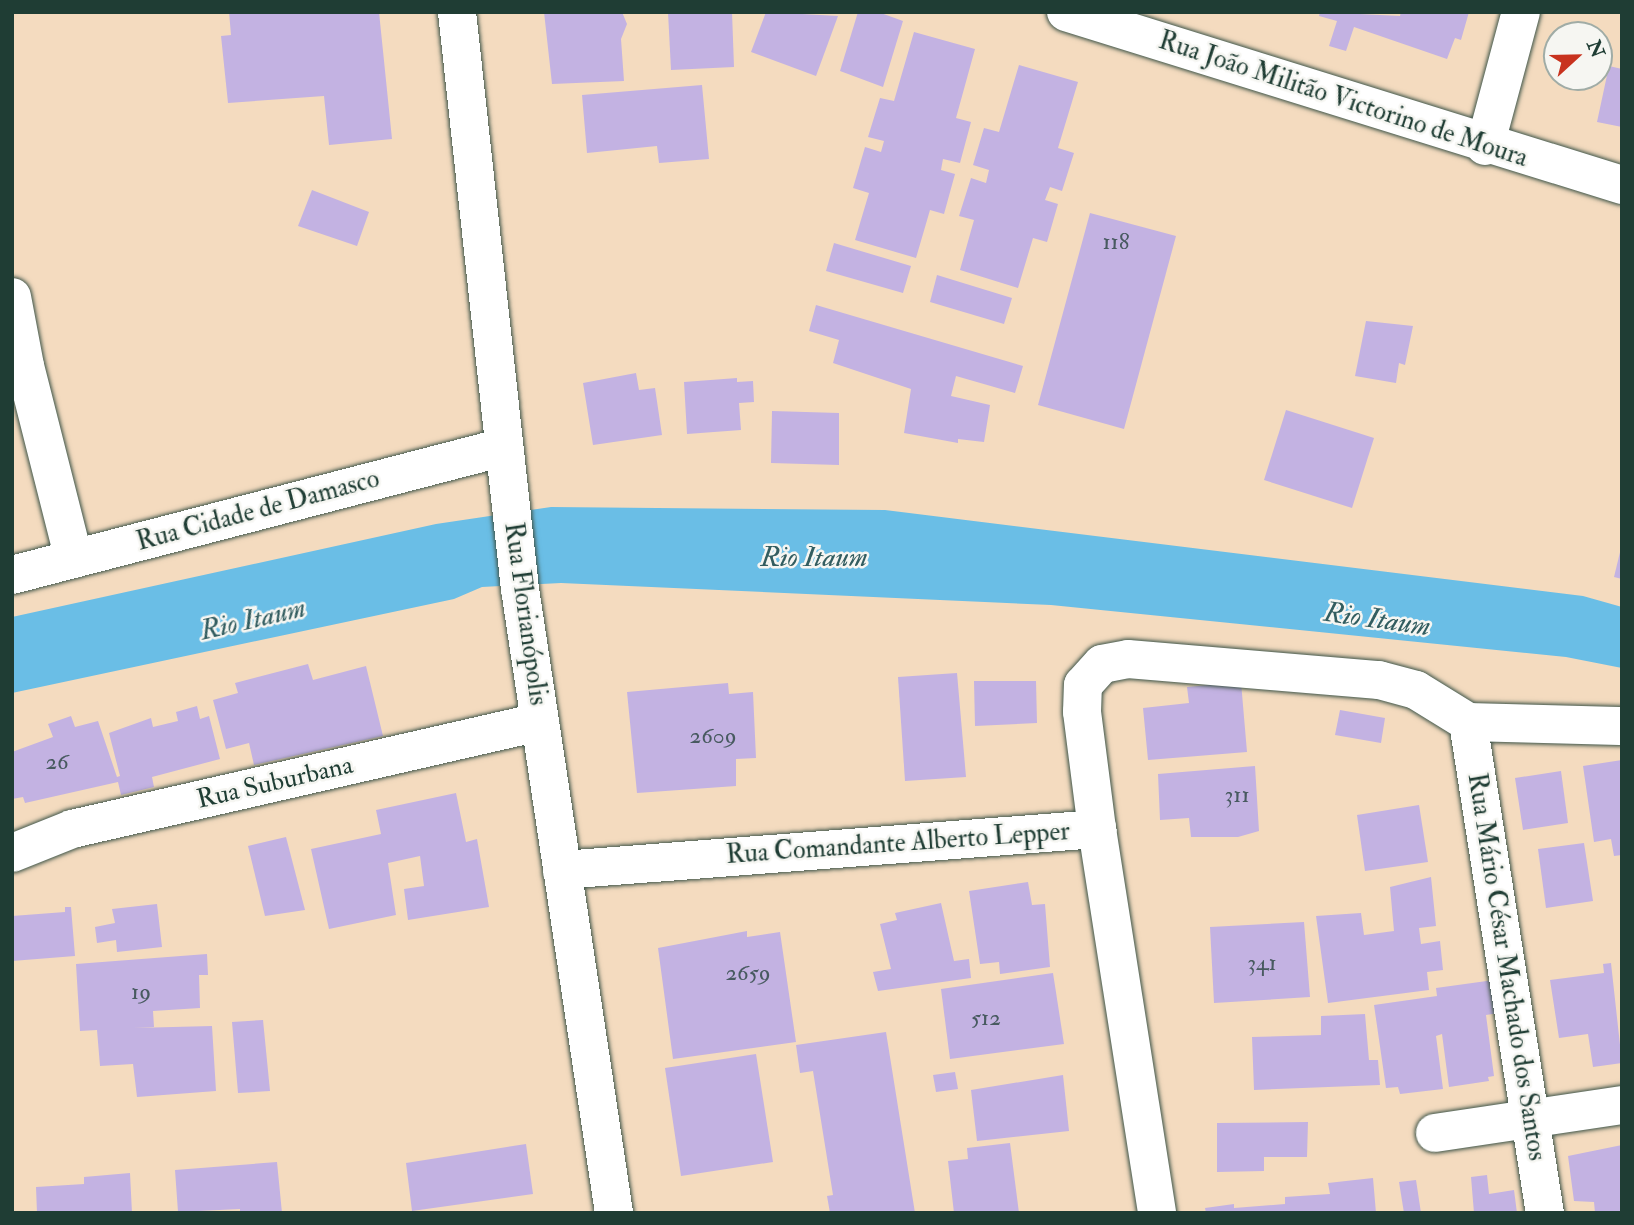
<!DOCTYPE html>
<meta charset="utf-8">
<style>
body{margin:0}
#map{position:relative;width:1634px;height:1225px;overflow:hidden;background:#f4dbbf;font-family:"IM FELL Double Pica",serif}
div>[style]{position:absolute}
.water>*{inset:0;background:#6abee6}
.building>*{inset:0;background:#c3b2e2}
.roads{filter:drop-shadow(0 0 2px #3f5549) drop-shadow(0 0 2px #3f5549)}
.minor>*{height:38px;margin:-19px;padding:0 19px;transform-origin:19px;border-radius:19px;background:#fff}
.major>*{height:38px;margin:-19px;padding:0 19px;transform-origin:19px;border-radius:19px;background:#fff}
span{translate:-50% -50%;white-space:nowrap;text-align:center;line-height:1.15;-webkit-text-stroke:5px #f6f6f2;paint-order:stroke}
.number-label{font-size:23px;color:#485a60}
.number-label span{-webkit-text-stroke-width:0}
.street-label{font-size:26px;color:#1f3d34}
.water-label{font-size:28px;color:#325d60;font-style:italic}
.frame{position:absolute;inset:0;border:14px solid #1f3d34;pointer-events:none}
.north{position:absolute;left:1543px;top:21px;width:70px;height:70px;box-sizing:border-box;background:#f6f6f2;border:2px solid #a0aca6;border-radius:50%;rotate:68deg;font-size:19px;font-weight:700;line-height:28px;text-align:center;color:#1f3d34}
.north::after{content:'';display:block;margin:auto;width:24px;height:32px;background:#c8321e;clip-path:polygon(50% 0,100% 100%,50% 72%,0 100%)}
</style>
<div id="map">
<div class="water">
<div style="clip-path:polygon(551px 507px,885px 510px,1583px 596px,1622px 607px,1622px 668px,1566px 657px,1051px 605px,561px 583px,482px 587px,454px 599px,12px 693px,12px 617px,436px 524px)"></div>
</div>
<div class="building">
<div style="clip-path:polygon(229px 12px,379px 12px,392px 139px,329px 145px,324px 96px,228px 103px,221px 36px,231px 35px)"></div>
<div style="clip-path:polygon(544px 12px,622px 12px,627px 24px,621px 39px,624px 81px,552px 84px)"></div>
<div style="clip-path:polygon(668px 12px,732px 12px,734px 67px,671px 70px)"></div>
<div style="clip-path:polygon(766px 12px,838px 16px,816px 76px,751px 52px)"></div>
<div style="clip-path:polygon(858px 12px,878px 12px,903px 21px,883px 87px,840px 71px)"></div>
<div style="clip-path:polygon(1320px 12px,1400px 16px,1401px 12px,1469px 12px,1461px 40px,1455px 38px,1447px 59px,1354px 27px,1346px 51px,1329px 46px,1337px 21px,1319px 16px)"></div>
<div style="clip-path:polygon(914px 32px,975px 49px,956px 118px,971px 122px,960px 163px,943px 159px,941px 170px,955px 174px,944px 214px,930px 210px,916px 258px,855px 240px,869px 193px,853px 188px,865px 147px,881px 152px,884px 141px,868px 137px,880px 98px,894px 101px)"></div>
<div style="clip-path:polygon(1019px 65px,1078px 82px,1058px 148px,1074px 153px,1062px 191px,1050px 187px,1045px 200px,1058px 204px,1047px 242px,1033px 238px,1018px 288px,960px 270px,974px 220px,959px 216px,971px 178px,986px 183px,989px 170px,973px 165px,984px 128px,999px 132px)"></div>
<div style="clip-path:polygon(1609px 66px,1622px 69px,1622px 127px,1597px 122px)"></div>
<div style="clip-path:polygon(702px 85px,709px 159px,659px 163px,657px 146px,587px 153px,582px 95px)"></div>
<div style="clip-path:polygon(312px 190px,369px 212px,357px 246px,298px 226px)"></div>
<div style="clip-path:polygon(1090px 213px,1176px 236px,1124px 429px,1038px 405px)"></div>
<div style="clip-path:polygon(834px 243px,911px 266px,903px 293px,826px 271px)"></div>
<div style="clip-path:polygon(937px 275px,1012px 298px,1004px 324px,930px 302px)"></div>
<div style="clip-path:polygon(816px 305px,1023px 366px,1015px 393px,956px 376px,951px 396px,990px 405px,984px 442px,958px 439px,958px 443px,904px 433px,911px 389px,833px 363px,839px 340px,809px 331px)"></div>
<div style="clip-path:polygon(1366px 321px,1413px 326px,1405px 365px,1399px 363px,1396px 383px,1355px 376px)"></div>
<div style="clip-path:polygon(636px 373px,639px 390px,655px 388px,662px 435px,593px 445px,583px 383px)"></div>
<div style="clip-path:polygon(737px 378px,737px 382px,753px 381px,754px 402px,739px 403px,741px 430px,687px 434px,684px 382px)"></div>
<div style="clip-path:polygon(1286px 410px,1374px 438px,1352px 508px,1264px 480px)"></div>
<div style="clip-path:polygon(772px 411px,839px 413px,839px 465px,771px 463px)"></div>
<div style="clip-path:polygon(1621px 548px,1622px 548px,1622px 579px,1614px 577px)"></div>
<div style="clip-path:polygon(308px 664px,313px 680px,366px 666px,383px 736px,254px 765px,249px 743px,226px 749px,213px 700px,238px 693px,235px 683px)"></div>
<div style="clip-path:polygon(957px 673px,966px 777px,905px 781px,898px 677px)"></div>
<div style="clip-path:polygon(974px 681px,1036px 681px,1037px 723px,975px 726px)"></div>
<div style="clip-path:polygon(1241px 682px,1247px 752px,1148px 760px,1143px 708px,1189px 703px,1187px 687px)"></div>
<div style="clip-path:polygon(728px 683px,729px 694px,753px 692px,756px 758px,736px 759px,736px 786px,637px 793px,627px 692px)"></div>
<div style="clip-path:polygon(197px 706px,200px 719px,209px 716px,220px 759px,152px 777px,154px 787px,121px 795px,118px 782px,25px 803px,23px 797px,12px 799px,12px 752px,53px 737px,48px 724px,71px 716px,75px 727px,98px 721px,117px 777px,120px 776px,109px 733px,151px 718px,153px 727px,178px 721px,176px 712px)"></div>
<div style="clip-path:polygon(1340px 710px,1385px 718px,1381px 743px,1335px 735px)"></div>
<div style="clip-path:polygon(1622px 760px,1622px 855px,1614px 856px,1611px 839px,1594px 842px,1583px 766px)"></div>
<div style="clip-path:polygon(1255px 766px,1259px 831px,1238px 837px,1191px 837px,1189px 818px,1160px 820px,1158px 774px)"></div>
<div style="clip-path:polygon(1561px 771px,1568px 823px,1523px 830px,1515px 778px)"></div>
<div style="clip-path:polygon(456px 793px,466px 842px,477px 839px,489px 907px,408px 920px,404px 889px,424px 886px,420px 856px,388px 863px,396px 915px,329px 929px,311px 849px,381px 834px,376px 810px)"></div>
<div style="clip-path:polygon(1419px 805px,1428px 862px,1365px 871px,1357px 815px)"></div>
<div style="clip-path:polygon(286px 837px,305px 910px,265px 916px,248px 846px)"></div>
<div style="clip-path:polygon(1584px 843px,1593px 901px,1546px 908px,1538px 849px)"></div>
<div style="clip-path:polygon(1431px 877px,1436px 926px,1419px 928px,1421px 944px,1440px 941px,1443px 970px,1427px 972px,1429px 990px,1328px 1003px,1316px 916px,1361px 913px,1364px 935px,1394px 931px,1390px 887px)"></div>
<div style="clip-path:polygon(1028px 882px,1032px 905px,1045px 904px,1050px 967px,1000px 974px,999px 962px,980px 964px,969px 891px)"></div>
<div style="clip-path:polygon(941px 903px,954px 961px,969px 959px,971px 978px,878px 991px,873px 972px,891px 969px,880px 924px,897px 920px,895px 913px)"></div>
<div style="clip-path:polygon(157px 904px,162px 947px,117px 952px,116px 940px,97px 943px,95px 927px,115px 923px,112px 909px)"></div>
<div style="clip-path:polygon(65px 907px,71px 907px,75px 956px,12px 961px,12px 916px,65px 912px)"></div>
<div style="clip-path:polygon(1304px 922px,1310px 997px,1214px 1003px,1210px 927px)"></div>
<div style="clip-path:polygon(747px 931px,747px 937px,780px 932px,796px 1042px,673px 1059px,658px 948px)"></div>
<div style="clip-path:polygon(207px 954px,208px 975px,199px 975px,200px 1008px,153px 1011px,154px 1027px,134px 1028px,212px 1026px,216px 1091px,137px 1097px,133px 1064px,100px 1066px,97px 1030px,80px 1031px,76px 964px)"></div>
<div style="clip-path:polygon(1611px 963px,1622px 1063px,1593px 1067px,1588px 1034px,1559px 1038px,1550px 980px,1604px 973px,1603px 964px)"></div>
<div style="clip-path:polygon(1053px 973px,1064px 1044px,950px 1059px,941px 989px)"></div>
<div style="clip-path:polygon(1494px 980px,1499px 1013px,1486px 1015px,1494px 1076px,1488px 1077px,1489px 1081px,1449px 1087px,1442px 1034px,1436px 1036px,1443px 1089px,1400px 1094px,1398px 1087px,1386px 1088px,1374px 1005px,1437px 996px,1436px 988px)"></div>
<div style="clip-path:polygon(1365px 1014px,1369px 1060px,1378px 1060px,1380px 1085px,1254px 1090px,1252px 1037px,1321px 1035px,1321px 1016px)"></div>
<div style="clip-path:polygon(263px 1020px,270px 1091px,238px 1093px,232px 1022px)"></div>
<div style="clip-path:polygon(886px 1032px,915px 1213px,830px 1213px,827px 1196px,833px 1195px,813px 1071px,800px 1073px,796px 1045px)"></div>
<div style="clip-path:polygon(756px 1054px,773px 1162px,681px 1176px,665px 1068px)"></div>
<div style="clip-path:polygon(955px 1072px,958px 1089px,936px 1092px,933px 1075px)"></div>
<div style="clip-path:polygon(1063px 1075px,1069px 1131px,977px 1141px,971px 1090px)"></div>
<div style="clip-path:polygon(1308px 1122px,1307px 1157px,1264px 1157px,1264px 1171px,1217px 1172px,1217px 1123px)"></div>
<div style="clip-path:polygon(1010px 1143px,1019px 1213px,954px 1213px,948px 1161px,968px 1159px,967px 1148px)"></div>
<div style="clip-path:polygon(526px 1144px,533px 1194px,412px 1211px,406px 1163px)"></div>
<div style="clip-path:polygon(1622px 1145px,1622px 1213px,1595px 1213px,1594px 1202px,1574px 1201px,1568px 1156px)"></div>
<div style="clip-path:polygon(277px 1162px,282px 1213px,240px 1213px,240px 1209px,178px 1212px,175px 1170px)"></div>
<div style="clip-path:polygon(130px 1173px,132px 1213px,37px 1213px,36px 1187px,84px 1184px,84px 1177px)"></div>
<div style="clip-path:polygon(1487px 1175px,1489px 1194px,1514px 1190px,1517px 1213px,1474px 1213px,1471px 1177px)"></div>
<div style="clip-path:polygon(1373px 1178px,1376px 1213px,1206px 1213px,1205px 1208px,1234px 1204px,1234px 1208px,1285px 1204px,1285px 1197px,1330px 1194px,1328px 1183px)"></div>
<div style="clip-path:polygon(1416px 1180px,1421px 1213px,1404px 1213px,1399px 1182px)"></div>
</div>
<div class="roads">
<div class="minor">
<div style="left:1066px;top:12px;width:582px;rotate:17.28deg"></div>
<div style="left:1485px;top:146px;width:139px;rotate:-75deg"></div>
<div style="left:12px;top:297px;width:70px;rotate:79.3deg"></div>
<div style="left:25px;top:366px;width:199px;rotate:75.8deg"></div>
<div style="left:12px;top:575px;width:508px;rotate:-14.58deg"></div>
<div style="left:1468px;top:722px;width:497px;rotate:81.1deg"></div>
<div style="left:1097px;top:829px;width:118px;rotate:-97.3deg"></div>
<div style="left:1082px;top:712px;width:27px;rotate:-88deg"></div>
<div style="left:1083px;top:685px;width:28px;rotate:-48deg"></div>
<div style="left:1102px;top:664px;width:26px;rotate:-11deg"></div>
<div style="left:1128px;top:659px;width:252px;rotate:4.8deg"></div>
<div style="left:1379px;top:680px;width:38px;rotate:15deg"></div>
<div style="left:1416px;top:690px;width:61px;rotate:31.6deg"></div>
<div style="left:1468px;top:722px;width:154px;rotate:1.5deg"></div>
<div style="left:12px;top:853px;width:65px;rotate:-21.8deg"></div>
<div style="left:72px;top:829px;width:480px;rotate:-12.9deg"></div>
<div style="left:562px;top:870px;width:537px;rotate:-4.38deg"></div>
<div style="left:1097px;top:829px;width:389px;rotate:81.1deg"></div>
<div style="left:1435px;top:1133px;width:189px;rotate:-8.5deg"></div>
</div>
<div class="major">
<div style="left:457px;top:12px;width:580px;rotate:83.77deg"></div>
<div style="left:520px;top:589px;width:631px;rotate:81.43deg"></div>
</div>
</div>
<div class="number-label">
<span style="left:1116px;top:242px">118</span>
<span style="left:713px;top:736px">2609</span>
<span style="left:57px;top:762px">26</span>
<span style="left:1237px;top:795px">311</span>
<span style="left:1262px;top:963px">341</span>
<span style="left:748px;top:973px">2659</span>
<span style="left:141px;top:992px">19</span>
<span style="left:986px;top:1018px">512</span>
</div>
<div class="street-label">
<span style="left:1343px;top:100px;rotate:18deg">Rua João Militão Victorino de Moura</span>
<span style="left:258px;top:511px;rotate:-15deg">Rua Cidade de Damasco</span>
<span style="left:525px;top:614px;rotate:82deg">Rua Florianópolis</span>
<span style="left:275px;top:783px;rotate:-13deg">Rua Suburbana</span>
<span style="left:898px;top:844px;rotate:-4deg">Rua Comandante Alberto Lepper</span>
<span style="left:1506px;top:967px;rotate:81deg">Rua Mário César Machado dos Santos</span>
</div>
<div class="water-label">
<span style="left:814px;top:558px">Rio Itaum</span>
<span style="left:253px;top:620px;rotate:-13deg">Rio Itaum</span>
<span style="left:1377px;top:620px;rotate:8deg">Rio Itaum</span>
</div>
<div class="frame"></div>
<div class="north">N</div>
</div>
